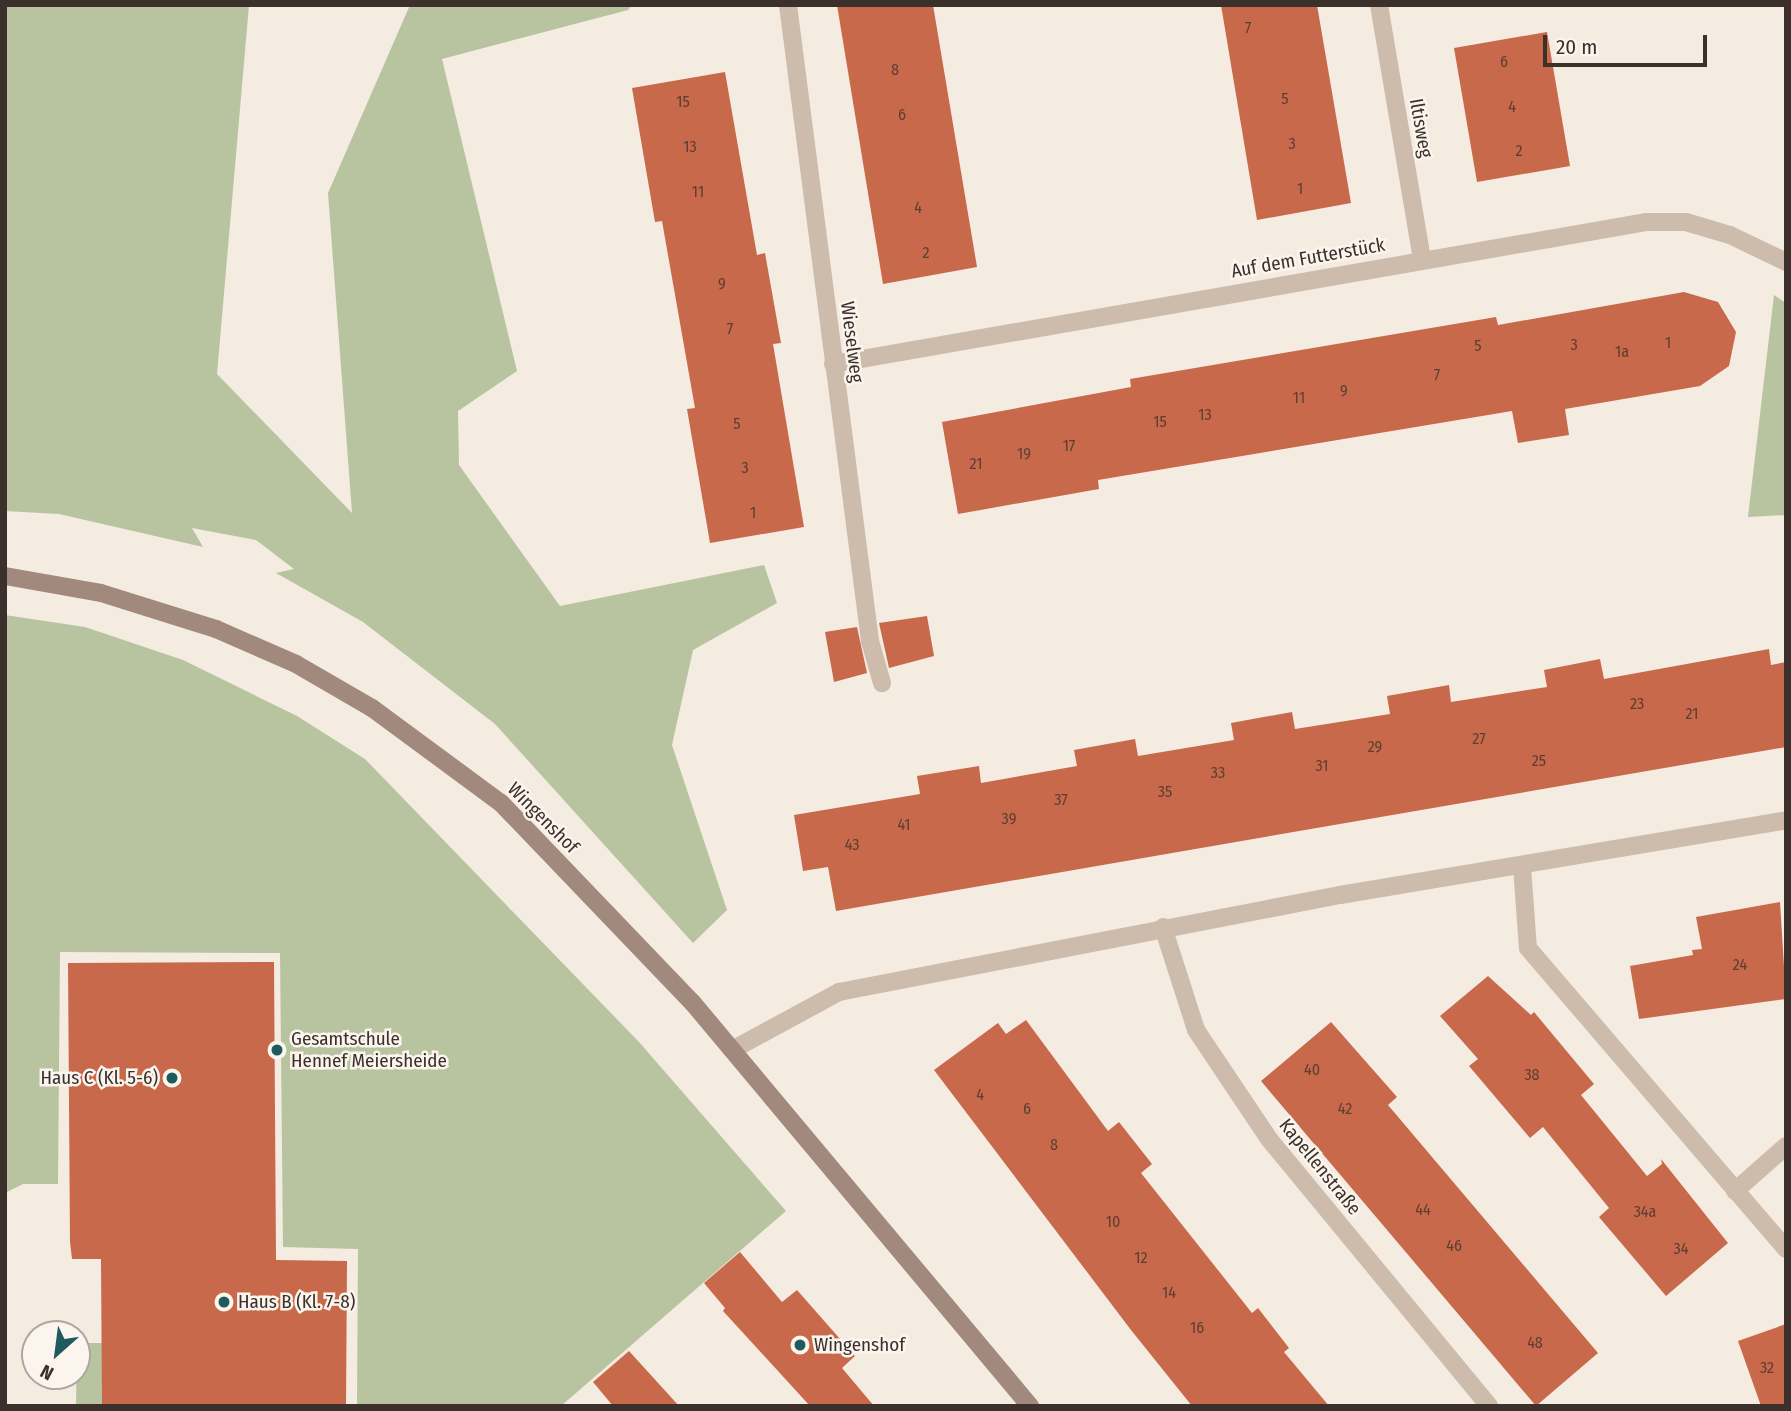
<!DOCTYPE html>
<meta charset="utf-8">
<style>
body{margin:0}
#map{position:relative;width:1791px;height:1411px;overflow:hidden;background:#f4ebe1;font-family:"Fira Sans Condensed",sans-serif}
div>[style]{position:absolute}
.green>*{inset:0;background:#b8c4a0}
.building>*{inset:0;background:#c8694b}
.street>*{height:18px;margin:-9px;padding:0 9px;transform-origin:9px;border-radius:9px;background:#cdbbac}
.secondary>*{height:18px;margin:-9px;padding:0 9px;transform-origin:9px;border-radius:9px;background:#a18a7d}
.dots>*{width:19px;height:19px;translate:-50% -50%;box-sizing:border-box;border:4px solid #fbf5ee;border-radius:50%}
span{translate:-50% -50%;white-space:nowrap;text-align:center;line-height:1.15;-webkit-text-stroke:5px #fbf5ee;paint-order:stroke}
.number-label{font-size:16px;color:#5e3e33}
.number-label span{-webkit-text-stroke-width:0}
.street-label{font-size:19px;color:#3b302b}
.poi-label{font-size:19px;color:#3b302b}
.left{translate:0 -50%;text-align:left}
.right{translate:-100% -50%;text-align:right}
.frame{position:absolute;inset:0;border:7px solid #3b302b;pointer-events:none}
.north{position:absolute;left:21px;top:1320px;width:70px;height:70px;box-sizing:border-box;background:#fbf5ee;border:2px solid #aea6a0;border-radius:50%;rotate:208deg;font-size:19px;font-weight:700;line-height:28px;text-align:center;color:#3b302b}
.north::after{content:'';display:block;margin:auto;width:24px;height:32px;background:#1f5a5e;clip-path:polygon(50% 0,100% 100%,50% 72%,0 100%)}
.scale{position:absolute;left:1543px;top:35px;width:164px;height:32px;box-sizing:border-box;border:4px solid #3b302b;border-top:0;padding-left:9px;font-size:21px;line-height:24px;white-space:nowrap;color:#3b302b;-webkit-text-stroke:5px #fbf5ee;paint-order:stroke}
</style>
<div id="map">
<div class="green">
<div style="clip-path:polygon(5px 5px,249px 5px,217px 374px,352px 513px,328px 193px,410px 5px,632px 5px,628px 10px,442px 59px,517px 371px,458px 411px,459px 465px,560px 606px,764px 565px,777px 603px,693px 650px,672px 745px,727px 910px,693px 943px,495px 724px,363px 622px,276px 573px,294px 569px,256px 540px,192px 528px,203px 547px,59px 514px,5px 511px)"></div>
<div style="clip-path:polygon(1774px 295px,1786px 303px,1786px 515px,1748px 517px)"></div>
<div style="clip-path:polygon(5px 615px,85px 627px,183px 660px,297px 716px,365px 759px,639px 1042px,786px 1211px,561px 1406px,357px 1406px,358px 1249px,283px 1247px,280px 953px,60px 952px,58px 1184px,23px 1184px,5px 1193px)"></div>
<div style="clip-path:polygon(77px 1343px,102px 1343px,102px 1406px,76px 1406px)"></div>
</div>
<div class="building">
<div style="clip-path:polygon(837px 5px,933px 5px,977px 267px,883px 284px)"></div>
<div style="clip-path:polygon(1221px 5px,1317px 5px,1351px 203px,1257px 220px)"></div>
<div style="clip-path:polygon(1547px 32px,1570px 166px,1477px 182px,1454px 48px)"></div>
<div style="clip-path:polygon(725px 72px,757px 255px,765px 253px,781px 343px,773px 344px,804px 527px,710px 543px,687px 409px,695px 408px,662px 221px,655px 222px,632px 88px)"></div>
<div style="clip-path:polygon(1684px 292px,1718px 302px,1736px 332px,1729px 366px,1700px 386px,1565px 409px,1569px 435px,1518px 443px,1512px 411px,1098px 480px,1099px 489px,958px 514px,942px 422px,1131px 387px,1130px 379px,1496px 317px,1498px 325px)"></div>
<div style="clip-path:polygon(927px 616px,934px 656px,889px 668px,879px 623px)"></div>
<div style="clip-path:polygon(857px 627px,867px 673px,834px 682px,825px 632px)"></div>
<div style="clip-path:polygon(1769px 649px,1771px 665px,1786px 662px,1786px 747px,836px 911px,828px 867px,803px 871px,794px 815px,920px 794px,917px 776px,979px 766px,981px 783px,1077px 766px,1074px 750px,1135px 739px,1138px 756px,1234px 740px,1231px 723px,1292px 712px,1295px 729px,1390px 714px,1387px 696px,1449px 685px,1451px 702px,1547px 687px,1544px 670px,1600px 659px,1604px 679px)"></div>
<div style="clip-path:polygon(1780px 902px,1786px 999px,1639px 1019px,1630px 966px,1693px 955px,1692px 950px,1702px 949px,1696px 917px)"></div>
<div style="clip-path:polygon(274px 962px,276px 1260px,347px 1261px,346px 1406px,102px 1406px,101px 1259px,72px 1259px,70px 1242px,68px 963px)"></div>
<div style="clip-path:polygon(1488px 976px,1531px 1015px,1534px 1012px,1594px 1084px,1581px 1095px,1647px 1176px,1662px 1164px,1661px 1159px,1728px 1243px,1666px 1296px,1599px 1217px,1609px 1208px,1543px 1127px,1530px 1138px,1469px 1066px,1478px 1059px,1440px 1016px)"></div>
<div style="clip-path:polygon(1026px 1020px,1108px 1131px,1119px 1122px,1152px 1164px,1141px 1173px,1252px 1313px,1258px 1308px,1289px 1348px,1284px 1352px,1329px 1406px,1192px 1406px,1131px 1330px,934px 1070px,998px 1023px,1006px 1034px)"></div>
<div style="clip-path:polygon(1331px 1022px,1397px 1097px,1388px 1105px,1598px 1353px,1536px 1406px,1261px 1081px)"></div>
<div style="clip-path:polygon(740px 1252px,782px 1302px,797px 1290px,855px 1356px,842px 1368px,874px 1406px,810px 1406px,723px 1311px,725px 1308px,704px 1283px)"></div>
<div style="clip-path:polygon(1786px 1324px,1786px 1406px,1761px 1406px,1738px 1341px)"></div>
<div style="clip-path:polygon(629px 1351px,679px 1406px,613px 1406px,593px 1382px)"></div>
</div>
<div class="street">
<div style="left:788px;top:5px;width:641px;rotate:82.65deg"></div>
<div style="left:870px;top:641px;width:44px;rotate:74.1deg"></div>
<div style="left:1379px;top:5px;width:257px;rotate:80.4deg"></div>
<div style="left:833px;top:364px;width:825px;rotate:-9.91deg"></div>
<div style="left:1646px;top:222px;width:40px"></div>
<div style="left:1686px;top:222px;width:46px;rotate:16.5deg"></div>
<div style="left:1730px;top:235px;width:62px;rotate:25.7deg"></div>
<div style="left:1522px;top:867px;width:81px;rotate:85.8deg"></div>
<div style="left:1528px;top:948px;width:396px;rotate:49.4deg"></div>
<div style="left:1163px;top:927px;width:108px;rotate:72.2deg"></div>
<div style="left:1196px;top:1030px;width:131px;rotate:56.2deg"></div>
<div style="left:1269px;top:1139px;width:346px;rotate:50.5deg"></div>
<div style="left:732px;top:1050px;width:122px;rotate:-28.5deg"></div>
<div style="left:839px;top:992px;width:510px;rotate:-10.96deg"></div>
<div style="left:1340px;top:895px;width:452px;rotate:-9.5deg"></div>
<div style="left:1735px;top:1191px;width:68px;rotate:-41.4deg"></div>
</div>
<div class="secondary">
<div style="left:5px;top:576px;width:97px;rotate:10deg"></div>
<div style="left:101px;top:593px;width:121px;rotate:17.4deg"></div>
<div style="left:216px;top:629px;width:87px;rotate:23.6deg"></div>
<div style="left:296px;top:664px;width:88px;rotate:30.1deg"></div>
<div style="left:372px;top:708px;width:160px;rotate:36.4deg"></div>
<div style="left:501px;top:803px;width:276px;rotate:46.2deg"></div>
<div style="left:692px;top:1002px;width:527px;rotate:50.08deg"></div>
</div>
<div class="dots">
<div style="left:277px;top:1050px;background:#1f5a5e"></div>
<div style="left:172px;top:1078px;background:#1f5a5e"></div>
<div style="left:224px;top:1302px;background:#1f5a5e"></div>
<div style="left:800px;top:1345px;background:#1f5a5e"></div>
</div>
<div class="number-label">
<span style="left:1248px;top:28px">7</span>
<span style="left:1504px;top:62px">6</span>
<span style="left:895px;top:70px">8</span>
<span style="left:1285px;top:99px">5</span>
<span style="left:683px;top:102px">15</span>
<span style="left:1512px;top:107px">4</span>
<span style="left:902px;top:115px">6</span>
<span style="left:1292px;top:144px">3</span>
<span style="left:690px;top:147px">13</span>
<span style="left:1519px;top:151px">2</span>
<span style="left:1300px;top:189px">1</span>
<span style="left:698px;top:192px">11</span>
<span style="left:918px;top:208px">4</span>
<span style="left:926px;top:253px">2</span>
<span style="left:722px;top:284px">9</span>
<span style="left:730px;top:329px">7</span>
<span style="left:1668px;top:343px">1</span>
<span style="left:1574px;top:345px">3</span>
<span style="left:1478px;top:346px">5</span>
<span style="left:1622px;top:352px">1a</span>
<span style="left:1437px;top:375px">7</span>
<span style="left:1344px;top:391px">9</span>
<span style="left:1299px;top:398px">11</span>
<span style="left:1205px;top:415px">13</span>
<span style="left:1160px;top:422px">15</span>
<span style="left:737px;top:424px">5</span>
<span style="left:1069px;top:446px">17</span>
<span style="left:1024px;top:454px">19</span>
<span style="left:976px;top:464px">21</span>
<span style="left:745px;top:468px">3</span>
<span style="left:753px;top:513px">1</span>
<span style="left:1637px;top:704px">23</span>
<span style="left:1692px;top:714px">21</span>
<span style="left:1479px;top:739px">27</span>
<span style="left:1375px;top:747px">29</span>
<span style="left:1539px;top:761px">25</span>
<span style="left:1322px;top:766px">31</span>
<span style="left:1218px;top:773px">33</span>
<span style="left:1165px;top:792px">35</span>
<span style="left:1061px;top:800px">37</span>
<span style="left:1009px;top:819px">39</span>
<span style="left:904px;top:825px">41</span>
<span style="left:852px;top:845px">43</span>
<span style="left:1740px;top:965px">24</span>
<span style="left:1312px;top:1070px">40</span>
<span style="left:1532px;top:1075px">38</span>
<span style="left:980px;top:1095px">4</span>
<span style="left:1027px;top:1109px">6</span>
<span style="left:1345px;top:1109px">42</span>
<span style="left:1054px;top:1145px">8</span>
<span style="left:1423px;top:1210px">44</span>
<span style="left:1645px;top:1212px">34a</span>
<span style="left:1113px;top:1222px">10</span>
<span style="left:1454px;top:1246px">46</span>
<span style="left:1681px;top:1249px">34</span>
<span style="left:1141px;top:1258px">12</span>
<span style="left:1169px;top:1293px">14</span>
<span style="left:1197px;top:1328px">16</span>
<span style="left:1535px;top:1343px">48</span>
<span style="left:1767px;top:1368px">32</span>
</div>
<div class="street-label">
<span style="left:1421px;top:128px;rotate:80deg">Iltisweg</span>
<span style="left:1308px;top:258px;rotate:-10deg">Auf dem Futterstück</span>
<span style="left:852px;top:342px;rotate:83deg">Wieselweg</span>
<span style="left:543px;top:818px;rotate:45deg">Wingenshof</span>
<span style="left:1320px;top:1167px;rotate:51deg">Kapellenstraße</span>
</div>
<div class="poi-label">
<span class="left" style="left:291px;top:1050px">Gesamtschule<br>Hennef Meiersheide</span>
<span class="right" style="left:158px;top:1078px">Haus C (Kl. 5-6)</span>
<span class="left" style="left:238px;top:1302px">Haus B (Kl. 7-8)</span>
<span class="left" style="left:814px;top:1345px">Wingenshof</span>
</div>
<div class="frame"></div>
<div class="north">N</div>
<div class="scale">20 m</div>
</div>
